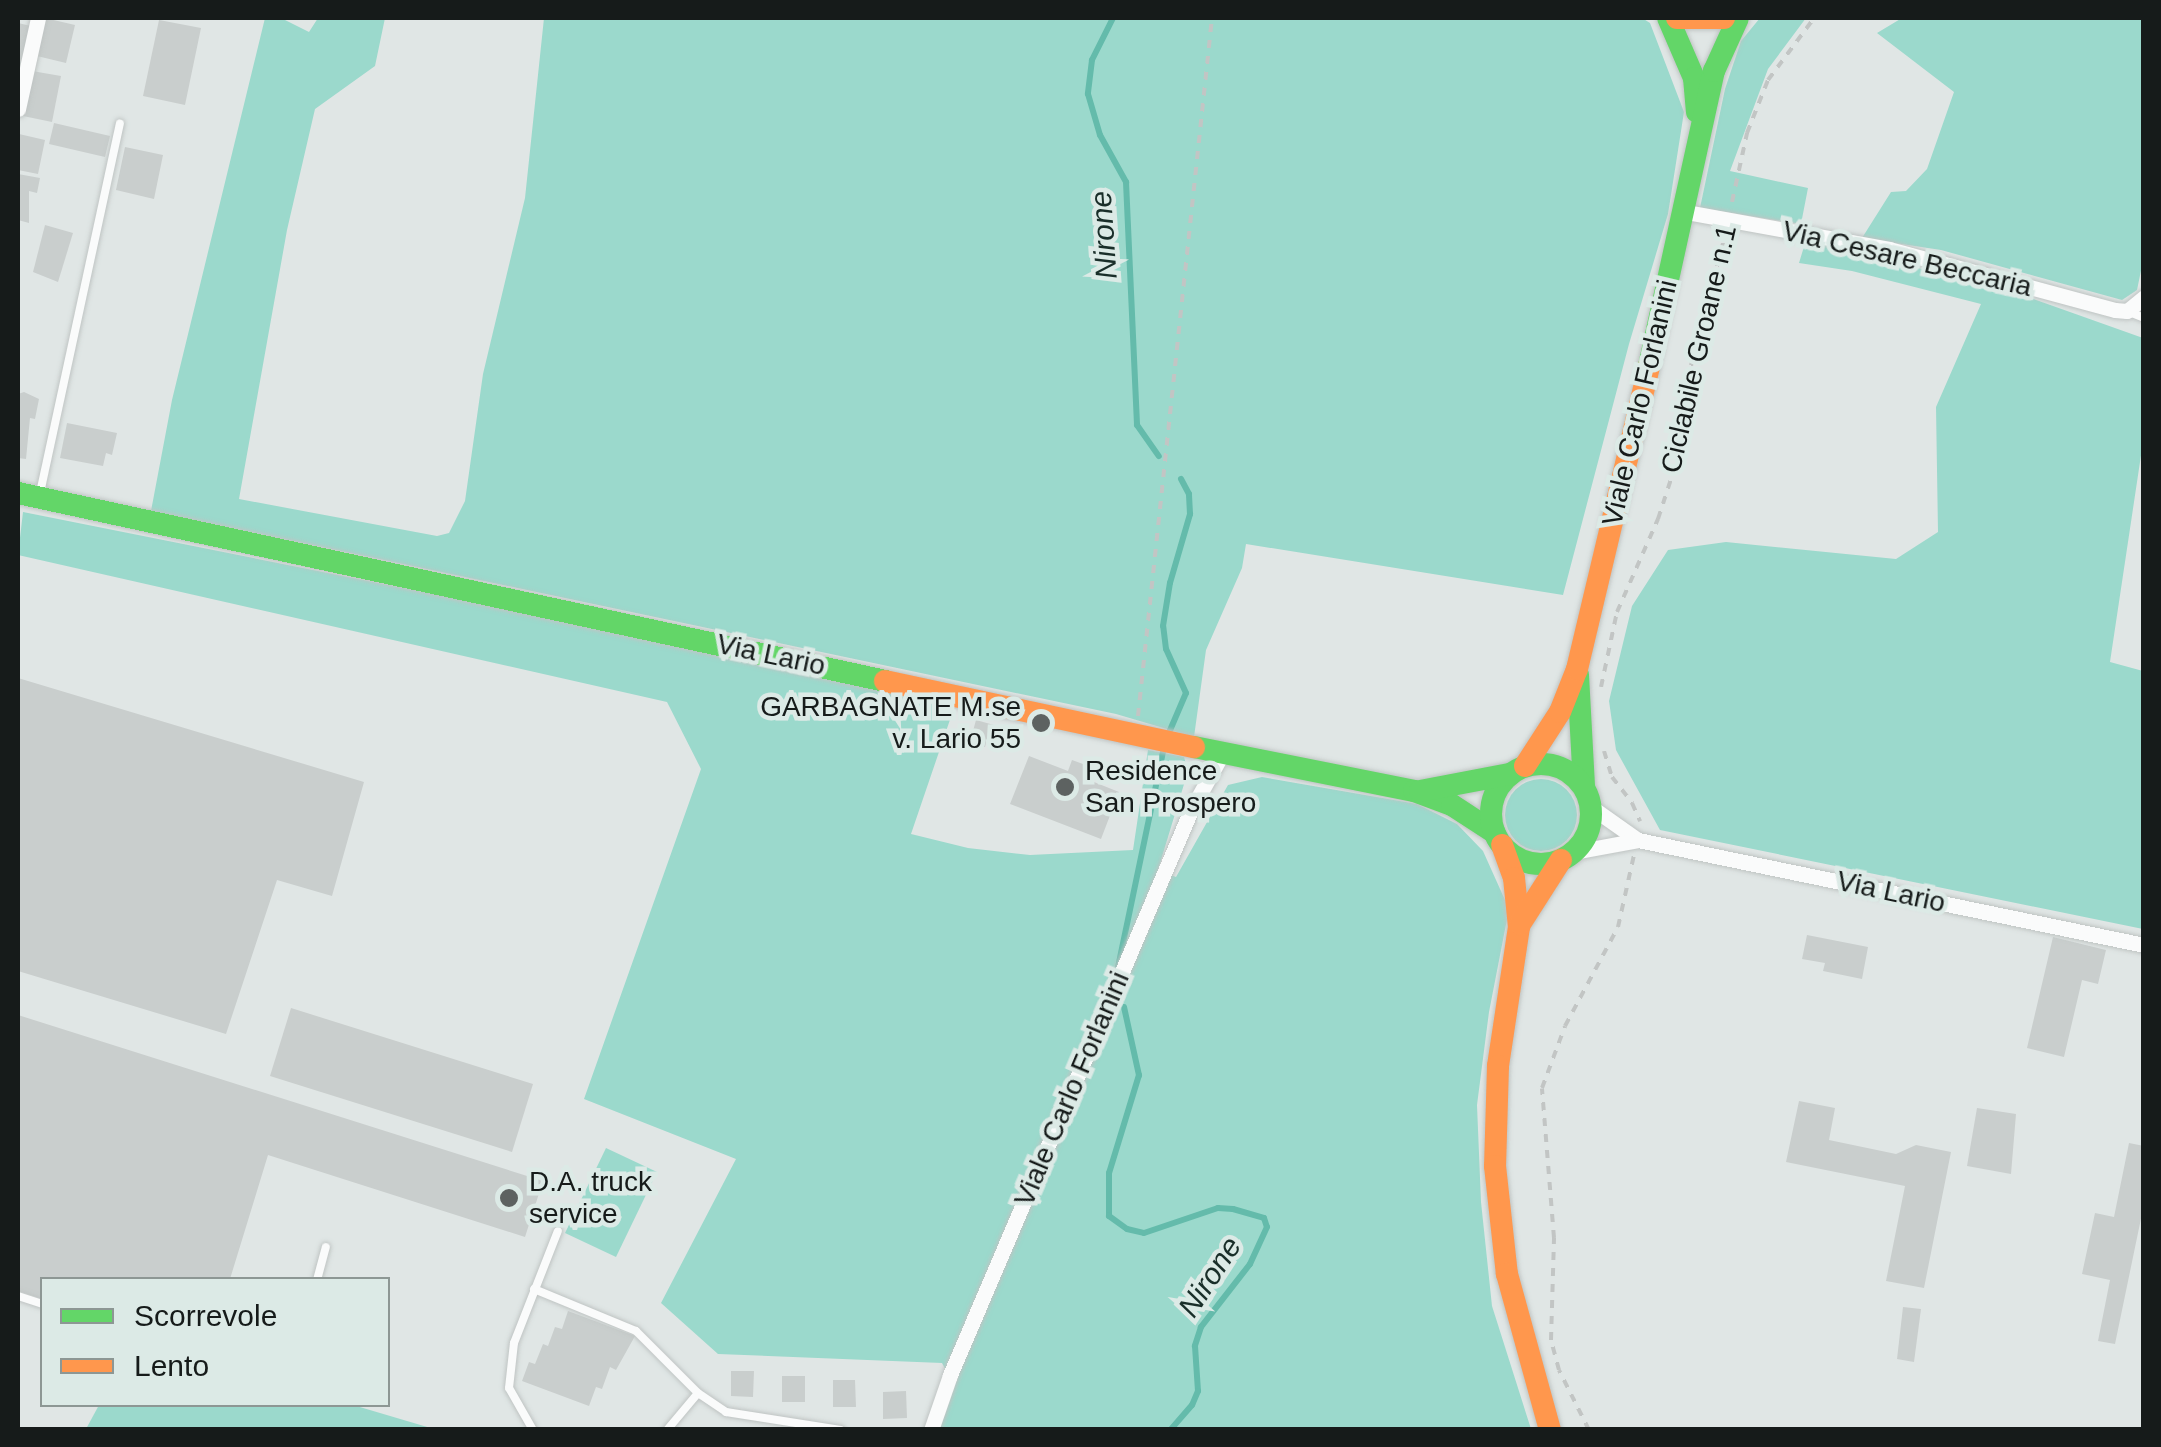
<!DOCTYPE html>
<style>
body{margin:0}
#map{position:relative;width:2161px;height:1447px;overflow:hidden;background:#e0e6e5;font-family:Arial,sans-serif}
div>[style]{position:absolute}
.green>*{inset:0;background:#9bd9cc}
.round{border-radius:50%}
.stream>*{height:6px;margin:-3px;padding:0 3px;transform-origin:3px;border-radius:3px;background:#64bbab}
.building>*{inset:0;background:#c9cecd}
.path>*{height:4px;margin-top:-2px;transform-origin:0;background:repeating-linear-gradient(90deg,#c2c5c4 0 8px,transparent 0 16px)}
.roads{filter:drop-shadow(0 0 2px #bfc4c3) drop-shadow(0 0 2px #bfc4c3)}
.lane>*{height:8px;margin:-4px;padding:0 4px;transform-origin:4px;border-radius:4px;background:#fafbfb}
.street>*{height:15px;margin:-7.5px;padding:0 7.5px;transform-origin:7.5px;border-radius:7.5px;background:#fafbfb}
.fast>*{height:22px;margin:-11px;padding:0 11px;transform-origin:11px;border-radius:11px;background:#63d668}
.fast>.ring{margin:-11px;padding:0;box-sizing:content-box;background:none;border:22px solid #63d668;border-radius:50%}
.slow>*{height:22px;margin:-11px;padding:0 11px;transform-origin:11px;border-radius:11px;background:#ff974d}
.dots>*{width:28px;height:28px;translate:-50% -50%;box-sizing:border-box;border:5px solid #dceae6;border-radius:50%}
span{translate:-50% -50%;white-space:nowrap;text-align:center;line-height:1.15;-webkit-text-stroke:9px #dceae6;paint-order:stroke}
.street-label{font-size:28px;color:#161b1a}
.poi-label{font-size:28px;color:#161b1a}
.right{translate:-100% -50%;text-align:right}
.left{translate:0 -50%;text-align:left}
.water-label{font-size:30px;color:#192e29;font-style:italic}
.frame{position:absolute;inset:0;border:20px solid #161b1a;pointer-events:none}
.legend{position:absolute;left:40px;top:1277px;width:350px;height:130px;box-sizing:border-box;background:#dceae6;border:2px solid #8d9794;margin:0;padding:12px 18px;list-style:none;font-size:30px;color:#161b1a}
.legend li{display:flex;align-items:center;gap:20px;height:50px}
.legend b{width:50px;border:2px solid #8d9794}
</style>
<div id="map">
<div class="green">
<div style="clip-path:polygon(265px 18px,281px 18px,309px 32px,318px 18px,385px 18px,375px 66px,315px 109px,287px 230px,239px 499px,437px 536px,449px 533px,465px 501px,483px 374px,525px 198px,544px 18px,1642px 18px,1650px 23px,1684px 112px,1668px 214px,1629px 344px,1563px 595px,1246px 544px,1242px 568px,1206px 650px,1194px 737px,1116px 714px,151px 511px,172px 400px)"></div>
<div style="clip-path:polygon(1760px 18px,1806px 18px,1768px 69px,1730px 171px,1808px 188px,1801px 224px,1700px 208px,1725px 89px,1741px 41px)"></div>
<div style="clip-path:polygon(1902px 18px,2143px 18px,2144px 256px,2137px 290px,2122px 300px,1941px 250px,1862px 238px,1891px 192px,1906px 191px,1927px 169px,1954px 92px,1877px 33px)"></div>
<div style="clip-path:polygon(1806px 240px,2014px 292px,2143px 338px,2143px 442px,2110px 662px,2143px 671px,2143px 929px,1660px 830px,1616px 750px,1609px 701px,1632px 606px,1668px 550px,1726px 542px,1896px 559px,1938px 532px,1936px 407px,1981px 304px,1852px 271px,1799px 263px)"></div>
<div style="clip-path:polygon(23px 512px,784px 664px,955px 705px,911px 834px,968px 848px,1030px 855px,1133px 850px,1148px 750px,1184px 757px,1188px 771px,1158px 870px,1176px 877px,1228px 785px,1262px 777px,1417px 804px,1457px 824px,1483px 851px,1509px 909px,1489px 1012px,1477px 1105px,1481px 1202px,1492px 1306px,1531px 1429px,935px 1429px,953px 1383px,942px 1363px,718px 1354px,661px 1303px,736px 1159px,584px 1099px,701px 769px,667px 702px,18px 555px)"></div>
<div class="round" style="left:1505px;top:779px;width:72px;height:72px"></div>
<div style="clip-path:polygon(606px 1148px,657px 1172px,616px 1257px,565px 1233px)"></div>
<div style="clip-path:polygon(99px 1405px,353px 1405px,434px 1429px,86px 1429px)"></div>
</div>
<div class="stream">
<div style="left:1113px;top:18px;width:47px;rotate:116.6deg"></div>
<div style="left:1092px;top:60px;width:34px;rotate:97deg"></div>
<div style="left:1088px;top:94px;width:43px;rotate:73.7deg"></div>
<div style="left:1100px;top:135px;width:54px;rotate:61deg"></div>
<div style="left:1126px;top:182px;width:243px;rotate:87.4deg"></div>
<div style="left:1137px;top:425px;width:38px;rotate:55deg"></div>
<div style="left:1117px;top:972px;width:235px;rotate:-78.2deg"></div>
<div style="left:1165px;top:742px;width:53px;rotate:-66.8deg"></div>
<div style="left:1186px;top:693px;width:48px;rotate:-114.4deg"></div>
<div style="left:1166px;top:649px;width:23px;rotate:-97deg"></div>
<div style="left:1163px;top:626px;width:44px;rotate:-80.8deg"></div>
<div style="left:1170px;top:583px;width:72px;rotate:-73.8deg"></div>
<div style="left:1190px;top:514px;width:20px;rotate:-93deg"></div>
<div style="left:1189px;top:494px;width:17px;rotate:-118deg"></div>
<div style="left:1124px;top:1007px;width:70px;rotate:77.6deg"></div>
<div style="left:1139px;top:1075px;width:102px;rotate:107deg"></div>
<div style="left:1109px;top:1173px;width:43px;rotate:90deg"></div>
<div style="left:1109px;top:1216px;width:22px;rotate:36deg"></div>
<div style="left:1127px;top:1229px;width:17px;rotate:13deg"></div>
<div style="left:1144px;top:1233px;width:78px;rotate:-18.7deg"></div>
<div style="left:1218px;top:1208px;width:15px;rotate:4deg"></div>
<div style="left:1233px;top:1209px;width:32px;rotate:16deg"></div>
<div style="left:1264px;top:1218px;width:9px;rotate:72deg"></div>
<div style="left:1267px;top:1227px;width:41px;rotate:114.7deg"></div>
<div style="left:1250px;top:1264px;width:80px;rotate:127.9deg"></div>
<div style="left:1201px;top:1327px;width:20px;rotate:108deg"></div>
<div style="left:1195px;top:1346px;width:45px;rotate:86.2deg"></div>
<div style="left:1198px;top:1391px;width:15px;rotate:113deg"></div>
<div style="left:1192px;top:1405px;width:33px;rotate:131deg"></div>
</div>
<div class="building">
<div style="clip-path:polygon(45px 18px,75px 25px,66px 63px,37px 56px)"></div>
<div style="clip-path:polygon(159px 20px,201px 28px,185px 105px,143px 96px)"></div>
<div style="clip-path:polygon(18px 23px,31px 26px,19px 73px,18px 72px)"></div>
<div style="clip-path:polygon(32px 71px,61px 76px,52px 122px,23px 116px)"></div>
<div style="clip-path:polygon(54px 123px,110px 136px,105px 157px,49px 144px)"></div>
<div style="clip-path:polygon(19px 134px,45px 140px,38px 174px,18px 170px)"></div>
<div style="clip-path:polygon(125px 147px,163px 155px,154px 199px,116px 190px)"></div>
<div style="clip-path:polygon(18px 174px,40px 178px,37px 193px,29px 191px,29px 223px,18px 220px)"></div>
<div style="clip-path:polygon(45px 225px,73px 233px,58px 282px,33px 272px)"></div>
<div style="clip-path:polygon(24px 392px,39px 399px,35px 419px,30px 418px,26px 459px,18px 458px,18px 394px)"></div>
<div style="clip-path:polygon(67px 423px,117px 433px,112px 455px,106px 453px,103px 466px,60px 458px)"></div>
<div style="clip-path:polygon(18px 678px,364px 782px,332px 896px,277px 880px,226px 1034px,18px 971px)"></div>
<div style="clip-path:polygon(976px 720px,1001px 727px,999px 733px,989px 731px,985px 747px,970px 742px)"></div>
<div style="clip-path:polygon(1029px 756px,1068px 771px,1072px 760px,1094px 768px,1089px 780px,1119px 792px,1101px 839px,1010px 804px)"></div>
<div style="clip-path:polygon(1807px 935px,1868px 947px,1862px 979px,1823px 971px,1825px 963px,1802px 959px)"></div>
<div style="clip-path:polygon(2053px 937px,2106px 950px,2098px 984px,2082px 980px,2064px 1057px,2027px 1048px)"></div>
<div style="clip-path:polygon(291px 1008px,533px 1084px,512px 1152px,270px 1076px)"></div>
<div style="clip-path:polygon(18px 1015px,543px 1181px,525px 1237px,268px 1155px,230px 1279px,42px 1279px,42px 1299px,18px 1291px)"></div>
<div style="clip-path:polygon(1799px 1101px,1835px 1108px,1829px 1140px,1896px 1154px,1916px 1145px,1951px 1152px,1924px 1288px,1886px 1281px,1905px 1186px,1786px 1162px)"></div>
<div style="clip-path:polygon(1977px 1108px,2016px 1114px,2011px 1174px,1967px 1166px)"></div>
<div style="clip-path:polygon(2129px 1143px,2144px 1146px,2144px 1204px,2115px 1344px,2098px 1341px,2110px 1280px,2082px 1274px,2095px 1213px,2114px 1217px)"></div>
<div style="clip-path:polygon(1903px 1307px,1921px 1309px,1914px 1362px,1897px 1359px)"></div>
<div style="clip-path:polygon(568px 1311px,635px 1336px,616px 1370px,610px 1367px,602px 1389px,596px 1387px,589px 1406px,522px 1381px,529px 1362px,535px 1364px,543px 1344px,548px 1346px,555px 1327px,562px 1329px)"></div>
<div style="clip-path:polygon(731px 1371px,754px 1371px,753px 1397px,731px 1396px)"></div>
<div style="clip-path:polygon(782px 1376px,805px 1376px,805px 1402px,782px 1402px)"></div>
<div style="clip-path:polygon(833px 1380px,855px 1380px,856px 1407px,833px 1407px)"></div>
<div style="clip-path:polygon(906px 1391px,907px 1418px,883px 1419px,883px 1392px)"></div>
</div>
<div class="path">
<div style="left:1732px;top:202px;width:71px;rotate:-77.7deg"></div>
<div style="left:1747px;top:133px;width:57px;rotate:-68.4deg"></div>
<div style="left:1768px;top:80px;width:77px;rotate:-53.4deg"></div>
<div style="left:1601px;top:687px;width:77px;rotate:-78deg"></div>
<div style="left:1617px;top:612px;width:102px;rotate:-66.2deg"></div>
<div style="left:1658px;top:519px;width:78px;rotate:-72deg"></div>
<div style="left:1682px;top:445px;width:87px;rotate:-83.4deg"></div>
<div style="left:1692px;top:359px;width:127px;rotate:-75deg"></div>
<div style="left:1138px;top:716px;width:702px;rotate:-83.95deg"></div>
<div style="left:1604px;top:751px;width:27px;rotate:73deg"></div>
<div style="left:1612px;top:777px;width:33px;rotate:52deg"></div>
<div style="left:1632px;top:803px;width:20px;rotate:66deg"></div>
<div style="left:1589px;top:1430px;width:67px;rotate:-116.6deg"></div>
<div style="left:1559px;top:1370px;width:31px;rotate:-105deg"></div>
<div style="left:1551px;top:1340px;width:102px;rotate:-88.3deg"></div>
<div style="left:1554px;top:1238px;width:150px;rotate:-94.6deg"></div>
<div style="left:1542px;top:1088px;width:66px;rotate:-69.6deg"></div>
<div style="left:1565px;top:1026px;width:112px;rotate:-61.8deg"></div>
<div style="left:1618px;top:927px;width:74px;rotate:-77.5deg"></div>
</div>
<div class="roads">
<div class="lane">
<div style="left:2127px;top:311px;width:18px;rotate:22deg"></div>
<div style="left:40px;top:493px;width:378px;rotate:-77.8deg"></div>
<div style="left:317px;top:1280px;width:34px;rotate:-75deg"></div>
<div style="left:534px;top:1289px;width:110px;rotate:22.4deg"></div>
<div style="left:636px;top:1331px;width:88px;rotate:45deg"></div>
<div style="left:698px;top:1393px;width:34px;rotate:34deg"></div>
<div style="left:726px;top:1412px;width:116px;rotate:8.9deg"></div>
<div style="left:18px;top:1296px;width:25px;rotate:18deg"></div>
<div style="left:533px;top:1430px;width:48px;rotate:-119.7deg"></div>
<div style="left:509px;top:1388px;width:45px;rotate:-83.7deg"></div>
<div style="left:514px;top:1343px;width:120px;rotate:-68.6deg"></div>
<div style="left:667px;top:1430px;width:48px;rotate:-50deg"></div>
</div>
<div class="street">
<div style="left:18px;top:109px;width:93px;rotate:-77.6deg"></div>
<div style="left:1686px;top:212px;width:206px;rotate:10.3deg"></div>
<div style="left:1889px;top:249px;width:234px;rotate:15.1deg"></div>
<div style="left:2115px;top:310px;width:12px;rotate:5deg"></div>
<div style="left:2127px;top:311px;width:22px;rotate:-39deg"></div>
<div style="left:1591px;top:807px;width:57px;rotate:35.1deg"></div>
<div style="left:1574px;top:852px;width:65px;rotate:-10.6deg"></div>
<div style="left:1638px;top:840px;width:517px;rotate:11.72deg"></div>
<div style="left:931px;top:1430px;width:58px;rotate:-70.9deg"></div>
<div style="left:950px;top:1375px;width:614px;rotate:-66.9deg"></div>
<div style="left:1191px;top:810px;width:64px;rotate:-61deg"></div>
</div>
<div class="fast">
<div style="left:1668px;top:18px;width:65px;rotate:66.6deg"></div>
<div style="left:1694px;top:78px;width:34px;rotate:85deg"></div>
<div style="left:1649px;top:366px;width:302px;rotate:-77.6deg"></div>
<div style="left:1714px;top:71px;width:58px;rotate:-65.6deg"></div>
<div style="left:18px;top:493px;width:887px;rotate:12.23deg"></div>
<div style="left:1578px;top:675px;width:112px;rotate:86.9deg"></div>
<div style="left:1194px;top:747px;width:224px;rotate:11.3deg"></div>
<div style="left:1414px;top:791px;width:40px;rotate:20.2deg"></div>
<div style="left:1452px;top:805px;width:51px;rotate:33.1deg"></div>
<div class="ring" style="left:1491px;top:764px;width:78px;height:78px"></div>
<div style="left:1420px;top:791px;width:92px;rotate:-10.7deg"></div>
</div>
<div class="slow">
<div style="left:1677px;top:18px;width:47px"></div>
<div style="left:885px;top:681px;width:316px;rotate:12.1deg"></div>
<div style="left:1525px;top:766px;width:64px;rotate:-57.1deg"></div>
<div style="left:1560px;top:712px;width:46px;rotate:-68.4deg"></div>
<div style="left:1577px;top:669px;width:311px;rotate:-76.6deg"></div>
<div style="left:1502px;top:845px;width:35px;rotate:70deg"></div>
<div style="left:1514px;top:878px;width:49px;rotate:84.2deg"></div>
<div style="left:1519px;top:927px;width:141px;rotate:98.6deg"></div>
<div style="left:1498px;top:1066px;width:100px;rotate:91.7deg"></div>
<div style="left:1495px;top:1166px;width:109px;rotate:83.7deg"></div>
<div style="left:1507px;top:1274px;width:162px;rotate:74.6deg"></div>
<div style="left:1520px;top:924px;width:76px;rotate:-57.4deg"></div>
</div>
</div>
<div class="dots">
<div style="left:1041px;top:723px;background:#5d6261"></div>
<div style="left:1065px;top:787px;background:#5d6261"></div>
<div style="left:509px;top:1198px;background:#5d6261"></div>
</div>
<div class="street-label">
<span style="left:1907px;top:259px;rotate:13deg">Via Cesare Beccaria</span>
<span style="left:1699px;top:349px;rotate:-77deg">Ciclabile Groane n.1</span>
<span style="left:1640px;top:403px;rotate:-77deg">Viale Carlo Forlanini</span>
<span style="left:771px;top:655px;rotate:12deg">Via Lario</span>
<span style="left:1891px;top:892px;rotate:12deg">Via Lario</span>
<span style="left:1072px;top:1089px;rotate:-67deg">Viale Carlo Forlanini</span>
</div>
<div class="poi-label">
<span class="right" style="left:1021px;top:723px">GARBAGNATE M.se<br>v. Lario 55</span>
<span class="left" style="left:1085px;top:787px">Residence<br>San Prospero</span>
<span class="left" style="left:529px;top:1198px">D.A. truck<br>service</span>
</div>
<div class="water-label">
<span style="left:1104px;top:235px;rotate:-94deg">Nirone</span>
<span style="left:1210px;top:1277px;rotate:-57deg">Nirone</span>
</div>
<div class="frame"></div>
<ul class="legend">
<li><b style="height:12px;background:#63d668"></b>Scorrevole</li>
<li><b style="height:12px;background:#ff974d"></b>Lento</li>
</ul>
</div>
